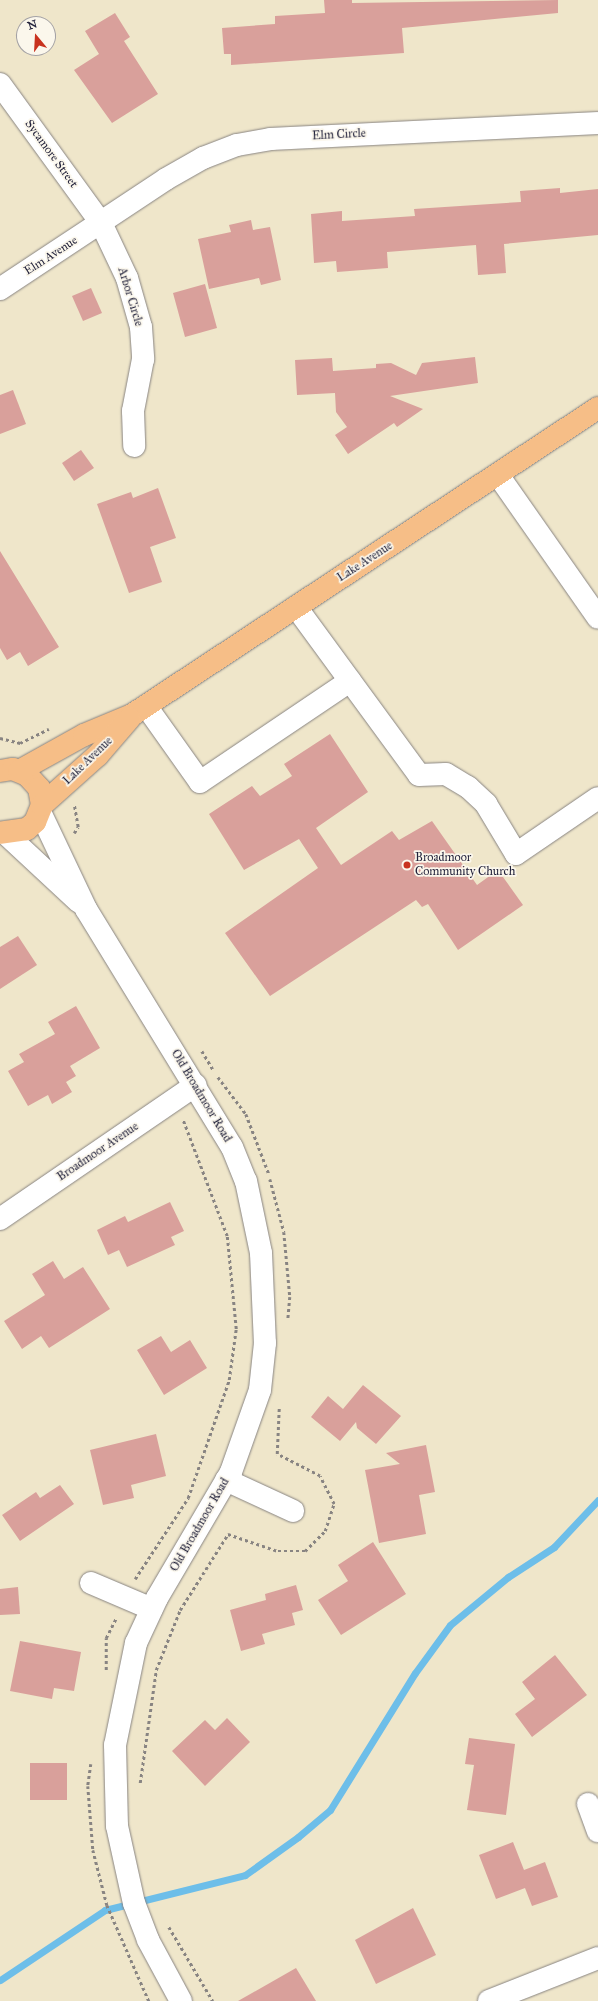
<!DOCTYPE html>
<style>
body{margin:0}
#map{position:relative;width:598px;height:2001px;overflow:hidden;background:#efe6ca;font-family:"IM FELL Great Primer",serif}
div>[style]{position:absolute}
.stream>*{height:7px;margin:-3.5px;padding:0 3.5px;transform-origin:3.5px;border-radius:3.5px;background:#6dbee9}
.building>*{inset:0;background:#d9a09b}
.path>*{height:2.5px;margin-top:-1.25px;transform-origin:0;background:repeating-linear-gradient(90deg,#888482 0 3px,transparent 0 6px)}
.roads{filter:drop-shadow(0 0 1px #888482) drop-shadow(0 0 1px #888482)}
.minor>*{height:22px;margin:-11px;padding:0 11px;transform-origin:11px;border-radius:11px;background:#fff}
.major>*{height:22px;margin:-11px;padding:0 11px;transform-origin:11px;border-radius:11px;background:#f6be87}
.dots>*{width:11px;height:11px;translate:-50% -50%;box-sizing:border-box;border:2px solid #fbf7ec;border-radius:50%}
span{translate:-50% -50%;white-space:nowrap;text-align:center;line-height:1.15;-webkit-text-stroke:3.5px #fbf7ec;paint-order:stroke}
.street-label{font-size:12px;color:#22223b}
.poi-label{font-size:12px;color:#22223b}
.left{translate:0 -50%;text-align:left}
.north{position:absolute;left:16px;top:16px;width:40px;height:40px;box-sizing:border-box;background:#fbf7ec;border:1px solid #a4a2a5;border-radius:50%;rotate:342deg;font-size:11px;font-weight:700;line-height:16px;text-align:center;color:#22223b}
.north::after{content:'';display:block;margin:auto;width:14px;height:18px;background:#c8321e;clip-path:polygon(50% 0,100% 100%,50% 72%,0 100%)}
</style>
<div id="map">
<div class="stream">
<div style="left:0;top:1980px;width:126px;rotate:-33.7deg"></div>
<div style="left:105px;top:1910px;width:144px;rotate:-14deg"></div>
<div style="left:245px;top:1875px;width:65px;rotate:-35.6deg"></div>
<div style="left:298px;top:1837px;width:42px;rotate:-40.2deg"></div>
<div style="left:330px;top:1810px;width:161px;rotate:-58.2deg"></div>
<div style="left:415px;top:1673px;width:59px;rotate:-53.9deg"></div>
<div style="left:450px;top:1625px;width:75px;rotate:-39.6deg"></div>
<div style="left:508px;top:1577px;width:55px;rotate:-33.1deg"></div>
<div style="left:554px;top:1547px;width:64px;rotate:-46.9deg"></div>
</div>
<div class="building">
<div style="clip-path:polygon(324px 0,352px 0,352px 3px,558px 0,558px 13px,402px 28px,404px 53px,231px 65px,231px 54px,224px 54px,222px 28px,275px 24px,275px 16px,325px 13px)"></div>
<div style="clip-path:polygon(115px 13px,130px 37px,124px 41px,158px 94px,112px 123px,74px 70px,99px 54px,85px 31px)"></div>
<div style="clip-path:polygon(560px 188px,560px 193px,598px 189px,598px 235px,504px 244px,506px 273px,478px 275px,476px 245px,387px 252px,388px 268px,337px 272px,336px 261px,314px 263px,311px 214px,342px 211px,342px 221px,415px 216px,414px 209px,521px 202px,520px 191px)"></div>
<div style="clip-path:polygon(251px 220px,253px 230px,270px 227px,281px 280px,261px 285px,259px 278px,209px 289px,198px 239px,231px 232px,229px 225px)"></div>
<div style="clip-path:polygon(205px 284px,217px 328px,185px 337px,173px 293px)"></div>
<div style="clip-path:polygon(91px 288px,102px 313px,83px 321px,72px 296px)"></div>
<div style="clip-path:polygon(475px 357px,478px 383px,390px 396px,423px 409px,397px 427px,394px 423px,348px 454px,335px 435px,347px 427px,336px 412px,335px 393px,297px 395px,295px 360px,332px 358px,333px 371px,376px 368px,376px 364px,391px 363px,416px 375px,422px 363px)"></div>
<div style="clip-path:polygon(13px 390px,26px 424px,0 434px,0 395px)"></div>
<div style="clip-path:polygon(81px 450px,94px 468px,74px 481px,62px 463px)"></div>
<div style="clip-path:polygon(158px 488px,176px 538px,150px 547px,162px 582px,129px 593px,97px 504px,131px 492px,133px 498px)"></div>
<div style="clip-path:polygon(0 551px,59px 647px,28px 666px,20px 652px,7px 660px,0 648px)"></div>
<div style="clip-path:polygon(330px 734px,368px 792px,316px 828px,341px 865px,392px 831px,399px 840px,432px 821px,477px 885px,498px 870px,523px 905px,458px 950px,428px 904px,422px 907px,416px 900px,270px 996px,225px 933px,318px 868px,299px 839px,244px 870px,209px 814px,252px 786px,260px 796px,292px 776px,284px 764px)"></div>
<div style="clip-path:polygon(18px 936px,37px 965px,0 989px,0 947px)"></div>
<div style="clip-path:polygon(76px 1006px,100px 1048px,70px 1066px,76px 1076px,66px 1082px,72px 1092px,52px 1104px,48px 1095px,28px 1106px,8px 1071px,24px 1062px,19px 1054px,55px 1034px,48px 1022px)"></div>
<div style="clip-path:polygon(170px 1202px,184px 1231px,171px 1237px,175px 1245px,127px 1267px,119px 1250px,108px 1255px,97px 1230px,125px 1216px,128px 1222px)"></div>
<div style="clip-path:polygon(53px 1261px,64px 1279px,83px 1267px,110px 1309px,49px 1348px,41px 1336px,22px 1349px,4px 1321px,45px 1295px,32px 1274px)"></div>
<div style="clip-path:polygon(161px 1336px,171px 1352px,190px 1340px,207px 1368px,164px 1395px,137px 1350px)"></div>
<div style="clip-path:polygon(363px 1385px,401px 1416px,376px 1444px,357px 1428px,356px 1422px,340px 1441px,311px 1417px,328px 1396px,343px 1409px)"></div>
<div style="clip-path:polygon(156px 1434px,166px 1476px,131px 1485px,134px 1498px,103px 1505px,90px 1450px)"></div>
<div style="clip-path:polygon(426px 1445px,435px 1492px,419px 1495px,426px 1534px,379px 1543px,365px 1470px,400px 1464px,386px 1453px)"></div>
<div style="clip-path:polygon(60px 1485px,74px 1504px,20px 1541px,2px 1515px,36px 1492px,40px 1498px)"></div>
<div style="clip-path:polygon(373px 1542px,406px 1594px,341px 1635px,318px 1600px,348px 1581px,338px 1565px)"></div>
<div style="clip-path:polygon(296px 1585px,303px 1610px,292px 1613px,295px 1625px,262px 1634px,265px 1644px,241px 1651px,230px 1610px,266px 1600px,265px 1594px)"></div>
<div style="clip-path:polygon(18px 1587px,20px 1614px,0 1615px,0 1589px)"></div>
<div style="clip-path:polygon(20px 1641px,81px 1652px,74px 1691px,54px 1688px,52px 1699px,10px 1691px)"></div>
<div style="clip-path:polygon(555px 1655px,587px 1695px,532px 1737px,515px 1714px,535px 1699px,522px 1682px)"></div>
<div style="clip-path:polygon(227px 1718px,250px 1742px,205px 1786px,172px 1751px,205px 1720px,215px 1730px)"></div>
<div style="clip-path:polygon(469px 1738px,515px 1744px,506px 1815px,467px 1810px,474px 1765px,465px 1764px)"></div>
<div style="clip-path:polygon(30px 1763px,67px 1763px,67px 1800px,30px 1800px)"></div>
<div style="clip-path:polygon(513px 1842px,524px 1870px,545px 1862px,558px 1897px,532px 1906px,525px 1888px,496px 1899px,479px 1855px)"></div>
<div style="clip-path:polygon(413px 1908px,436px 1955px,376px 1984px,355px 1940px)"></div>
<div style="clip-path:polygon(296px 1968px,316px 2001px,238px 2001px)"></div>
</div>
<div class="path">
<div style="left:0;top:738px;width:21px;rotate:14deg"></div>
<div style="left:20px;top:743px;width:32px;rotate:-26deg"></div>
<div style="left:74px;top:833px;width:7px;rotate:-56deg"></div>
<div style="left:78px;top:827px;width:22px;rotate:-100deg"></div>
<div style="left:202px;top:1051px;width:21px;rotate:59deg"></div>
<div style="left:218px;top:1077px;width:46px;rotate:52.9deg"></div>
<div style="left:246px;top:1114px;width:64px;rotate:69deg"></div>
<div style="left:270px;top:1179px;width:55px;rotate:75.2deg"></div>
<div style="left:284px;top:1232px;width:65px;rotate:84.7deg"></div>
<div style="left:290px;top:1297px;width:22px;rotate:95deg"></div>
<div style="left:135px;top:1579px;width:97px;rotate:-56.8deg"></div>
<div style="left:188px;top:1498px;width:125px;rotate:-70.8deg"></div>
<div style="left:229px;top:1380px;width:51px;rotate:-82.2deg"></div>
<div style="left:236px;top:1329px;width:93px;rotate:-95.5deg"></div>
<div style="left:227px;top:1236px;width:124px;rotate:-110.8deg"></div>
<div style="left:106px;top:1670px;width:32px;rotate:-90deg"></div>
<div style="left:106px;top:1638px;width:22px;rotate:-63deg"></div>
<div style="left:91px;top:1764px;width:22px;rotate:98deg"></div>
<div style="left:88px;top:1786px;width:64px;rotate:85.5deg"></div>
<div style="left:93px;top:1850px;width:57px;rotate:75.7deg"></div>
<div style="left:107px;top:1905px;width:105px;rotate:66.4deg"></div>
<div style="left:140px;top:1783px;width:114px;rotate:-81.9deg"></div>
<div style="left:156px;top:1670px;width:65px;rotate:-68.2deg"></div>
<div style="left:180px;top:1610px;width:90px;rotate:-57.7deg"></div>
<div style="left:228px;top:1534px;width:53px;rotate:18.8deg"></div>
<div style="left:278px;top:1551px;width:27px"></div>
<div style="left:305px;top:1551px;width:28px;rotate:-45deg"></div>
<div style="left:325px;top:1531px;width:28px;rotate:-72deg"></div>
<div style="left:334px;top:1504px;width:31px;rotate:-117deg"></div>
<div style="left:320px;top:1476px;width:48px;rotate:-152.9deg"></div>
<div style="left:277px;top:1454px;width:46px;rotate:-87.5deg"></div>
<div style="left:169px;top:1927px;width:86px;rotate:59.3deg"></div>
</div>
<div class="roads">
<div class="minor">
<div style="left:0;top:84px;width:172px;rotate:54deg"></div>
<div style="left:101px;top:223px;width:61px;rotate:64.7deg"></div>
<div style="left:127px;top:278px;width:51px;rotate:74.1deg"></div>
<div style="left:141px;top:327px;width:32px;rotate:86deg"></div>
<div style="left:143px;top:359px;width:53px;rotate:100.9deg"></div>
<div style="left:133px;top:411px;width:35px;rotate:88deg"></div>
<div style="left:0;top:289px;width:199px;rotate:-33.5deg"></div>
<div style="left:166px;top:179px;width:43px;rotate:-29.6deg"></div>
<div style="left:203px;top:158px;width:36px;rotate:-21deg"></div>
<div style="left:237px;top:145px;width:35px;rotate:-10deg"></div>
<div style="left:271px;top:139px;width:327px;rotate:-2.8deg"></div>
<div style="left:498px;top:475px;width:174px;rotate:55deg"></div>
<div style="left:296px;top:607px;width:208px;rotate:53.8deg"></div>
<div style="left:419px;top:775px;width:27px;rotate:-2deg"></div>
<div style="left:446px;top:774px;width:26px;rotate:31deg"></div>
<div style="left:468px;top:787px;width:25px;rotate:43deg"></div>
<div style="left:486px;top:804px;width:58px;rotate:59deg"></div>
<div style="left:516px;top:854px;width:99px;rotate:-34.3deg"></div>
<div style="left:146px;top:706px;width:93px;rotate:54.6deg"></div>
<div style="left:200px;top:782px;width:181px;rotate:-34deg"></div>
<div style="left:40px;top:812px;width:107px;rotate:64.6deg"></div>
<div style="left:86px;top:909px;width:279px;rotate:58.5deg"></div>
<div style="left:232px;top:1147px;width:37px;rotate:68deg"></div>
<div style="left:246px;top:1181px;width:74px;rotate:78.2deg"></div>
<div style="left:261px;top:1253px;width:90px;rotate:87.5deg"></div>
<div style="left:265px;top:1343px;width:47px;rotate:96.1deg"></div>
<div style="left:260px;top:1390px;width:87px;rotate:109.5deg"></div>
<div style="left:231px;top:1472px;width:146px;rotate:120.4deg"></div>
<div style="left:157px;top:1598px;width:50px;rotate:115deg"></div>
<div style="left:136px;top:1643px;width:104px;rotate:101.6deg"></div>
<div style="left:115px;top:1745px;width:81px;rotate:88.6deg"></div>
<div style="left:117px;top:1826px;width:79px;rotate:77.6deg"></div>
<div style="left:134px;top:1903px;width:40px;rotate:69deg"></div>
<div style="left:148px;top:1940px;width:69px;rotate:61.6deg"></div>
<div style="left:7px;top:835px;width:98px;rotate:42.9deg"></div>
<div style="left:0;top:1219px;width:237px;rotate:-34.4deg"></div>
<div style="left:226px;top:1480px;width:74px;rotate:24.8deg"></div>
<div style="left:91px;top:1583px;width:66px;rotate:23.1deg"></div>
<div style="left:588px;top:1804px;width:29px;rotate:70deg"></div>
<div style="left:489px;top:2001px;width:117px;rotate:-21.5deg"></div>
</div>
<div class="major">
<div style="left:0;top:771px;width:13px;rotate:-9deg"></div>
<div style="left:13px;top:769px;width:15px;rotate:23deg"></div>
<div style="left:27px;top:775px;width:18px;rotate:47deg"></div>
<div style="left:39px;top:788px;width:17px;rotate:80deg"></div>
<div style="left:42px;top:805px;width:18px;rotate:112deg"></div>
<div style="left:35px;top:822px;width:11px;rotate:139deg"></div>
<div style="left:27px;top:829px;width:27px;rotate:172deg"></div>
<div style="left:19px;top:771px;width:74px;rotate:-29deg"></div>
<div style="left:84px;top:735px;width:52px;rotate:-22.6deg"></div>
<div style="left:132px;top:715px;width:558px;rotate:-33.38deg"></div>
<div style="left:42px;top:805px;width:75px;rotate:-41.8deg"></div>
<div style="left:98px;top:755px;width:48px;rotate:-49.3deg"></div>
</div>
</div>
<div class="dots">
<div style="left:407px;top:865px;background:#c8321e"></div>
</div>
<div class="street-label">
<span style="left:339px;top:135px;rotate:-3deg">Elm Circle</span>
<span style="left:51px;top:154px;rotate:54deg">Sycamore Street</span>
<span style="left:51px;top:256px;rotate:-33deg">Elm Avenue</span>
<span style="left:130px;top:297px;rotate:73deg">Arbor Circle</span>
<span style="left:365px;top:562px;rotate:-33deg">Lake Avenue</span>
<span style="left:88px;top:761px;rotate:-44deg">Lake Avenue</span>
<span style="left:201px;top:1096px;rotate:59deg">Old Broadmoor Road</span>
<span style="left:98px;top:1152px;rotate:-34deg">Broadmoor Avenue</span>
<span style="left:200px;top:1525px;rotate:-60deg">Old Broadmoor Road</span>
</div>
<div class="poi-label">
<span class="left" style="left:415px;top:865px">Broadmoor<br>Community Church</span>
</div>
<div class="north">N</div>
</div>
